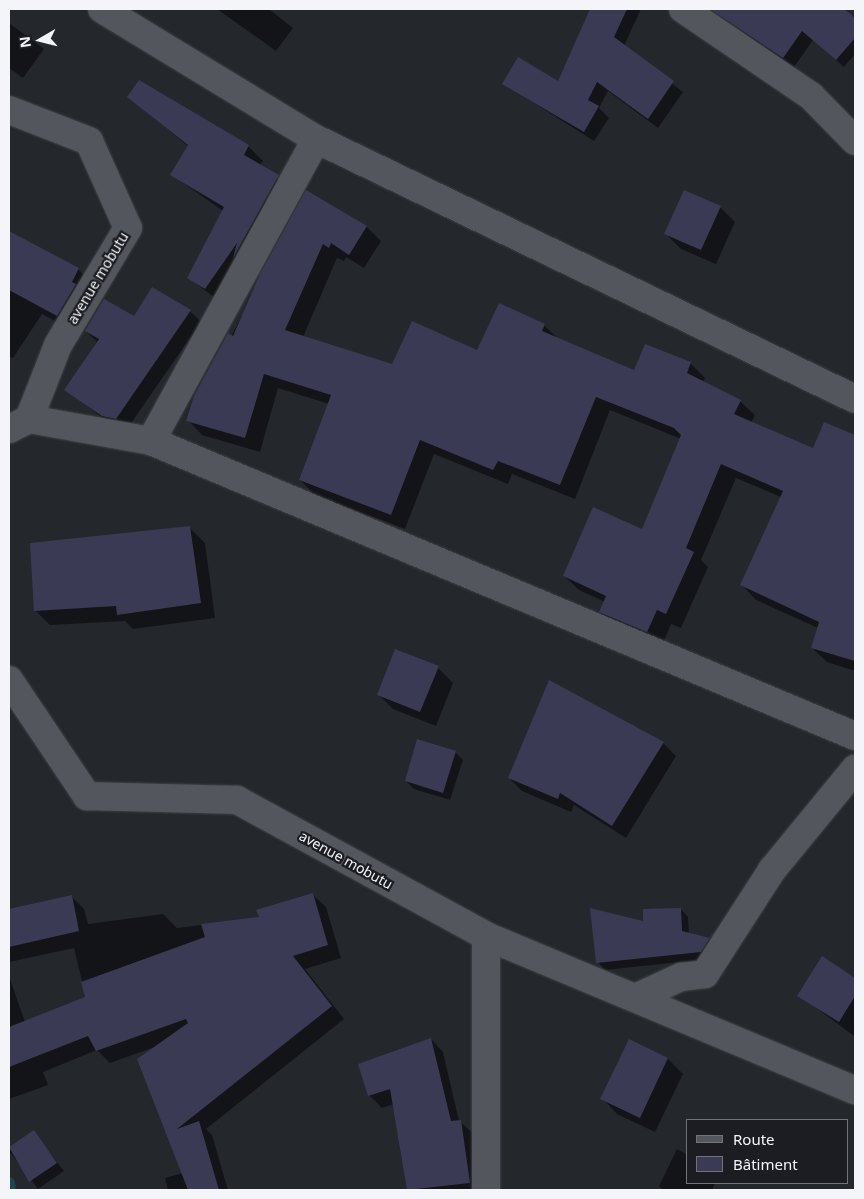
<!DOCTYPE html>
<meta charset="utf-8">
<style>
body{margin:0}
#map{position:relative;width:864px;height:1199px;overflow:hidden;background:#24272c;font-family:"Noto Sans",sans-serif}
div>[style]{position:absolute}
.shadow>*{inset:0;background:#0007}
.stream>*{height:12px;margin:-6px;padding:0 6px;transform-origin:6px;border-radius:6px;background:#1f464e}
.building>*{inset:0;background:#3b3a54}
.roads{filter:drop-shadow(0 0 1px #404246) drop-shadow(0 0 1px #404246)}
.minor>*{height:28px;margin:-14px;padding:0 14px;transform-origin:14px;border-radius:14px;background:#53565c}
span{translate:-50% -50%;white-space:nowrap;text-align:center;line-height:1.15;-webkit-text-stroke:4.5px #1b1d22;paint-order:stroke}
.street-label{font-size:14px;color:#f3f5f9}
.frame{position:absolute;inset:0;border:10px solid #f3f5f9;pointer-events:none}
.legend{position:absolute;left:686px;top:1119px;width:162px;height:65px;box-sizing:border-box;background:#1b1d22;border:1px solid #717378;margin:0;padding:6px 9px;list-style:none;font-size:15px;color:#f3f5f9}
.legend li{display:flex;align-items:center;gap:10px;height:25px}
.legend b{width:25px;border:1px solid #717378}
.north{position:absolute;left:15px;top:15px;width:50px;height:50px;-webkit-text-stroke:4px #1b1d22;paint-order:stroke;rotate:262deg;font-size:14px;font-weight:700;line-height:20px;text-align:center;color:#f3f5f9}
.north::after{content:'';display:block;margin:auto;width:18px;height:22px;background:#f3f5f9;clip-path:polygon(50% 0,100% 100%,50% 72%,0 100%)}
</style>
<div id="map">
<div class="shadow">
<div style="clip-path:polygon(217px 9px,269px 9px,293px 28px,276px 51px)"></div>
<div style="clip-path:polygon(592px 9px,641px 9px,624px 46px,683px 92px,658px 128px,608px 91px,599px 108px,609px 118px,594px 141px,503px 83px,558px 83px)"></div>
<div style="clip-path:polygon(710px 9px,803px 9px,817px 21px,827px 9px,842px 9px,855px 20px,855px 54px,844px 67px,813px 40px,794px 67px)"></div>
<div style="clip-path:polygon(9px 23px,44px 49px,23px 78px,9px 68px)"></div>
<div style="clip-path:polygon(139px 82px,248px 146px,263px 161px,260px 165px,292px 190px,220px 302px,188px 277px,223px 211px,172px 175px,189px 147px,129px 97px)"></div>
<div style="clip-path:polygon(306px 192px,367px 227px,381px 241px,364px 268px,346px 257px,344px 261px,337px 258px,303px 337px,393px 365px,478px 351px,544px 325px,558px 339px,635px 372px,690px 363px,705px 378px,703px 382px,740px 401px,755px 415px,751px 423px,814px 449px,825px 424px,855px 436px,855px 671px,827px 662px,812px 648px,818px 628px,756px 600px,742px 585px,781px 497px,736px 478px,701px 560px,708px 567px,681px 628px,671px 624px,662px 646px,615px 626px,600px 612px,605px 602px,579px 590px,564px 576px,643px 531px,681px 439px,610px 410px,575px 499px,512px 474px,508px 484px,434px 454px,405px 529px,315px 495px,300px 480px,329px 404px,278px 388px,260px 452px,202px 435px,188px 420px)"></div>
<div style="clip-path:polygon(720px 207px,735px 222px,716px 264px,681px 249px,666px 234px)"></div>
<div style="clip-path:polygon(9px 232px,78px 269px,93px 284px,72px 330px,42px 314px,13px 358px,9px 357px)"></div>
<div style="clip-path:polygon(190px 311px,201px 322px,127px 429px,114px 427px,66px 389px,97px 342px,86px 331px,135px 318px)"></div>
<div style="clip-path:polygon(190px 528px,205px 543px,215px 618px,133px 629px,125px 621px,50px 625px,35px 610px)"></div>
<div style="clip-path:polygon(438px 668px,453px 683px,436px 726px,393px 709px,378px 694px)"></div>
<div style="clip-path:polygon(663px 743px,676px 756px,626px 838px,574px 805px,571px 812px,522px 791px,509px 778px)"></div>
<div style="clip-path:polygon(455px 752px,463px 760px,450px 800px,414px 789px,406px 781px)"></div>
<div style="clip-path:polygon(312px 894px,326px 907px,341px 958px,305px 969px,344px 1019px,206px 1129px,212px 1135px,228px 1190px,168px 1190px,165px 1178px,183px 1173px,152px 1048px,110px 1063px,97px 1050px,43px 1072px,48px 1085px,9px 1099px,9px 976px,25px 1022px,86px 998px,74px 948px,9px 962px,9px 910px,71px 896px,84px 909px,88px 924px,163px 914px,177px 928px,260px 918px)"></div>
<div style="clip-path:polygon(681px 909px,688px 917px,689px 934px,709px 939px,717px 946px,708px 959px,605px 970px,598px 962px,645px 923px)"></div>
<div style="clip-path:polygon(823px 958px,855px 979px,854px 1036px,799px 995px)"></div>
<div style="clip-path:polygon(431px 1039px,443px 1052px,459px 1121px,473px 1133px,481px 1190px,408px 1190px,394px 1104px,382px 1108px,369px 1095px)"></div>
<div style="clip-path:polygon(630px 1040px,668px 1059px,683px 1074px,655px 1132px,617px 1114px,602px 1098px)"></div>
<div style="clip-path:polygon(33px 1132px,64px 1171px,38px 1189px,9px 1151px)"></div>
<div style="clip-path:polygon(677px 1149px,688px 1155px,688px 1183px,715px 1183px,712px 1190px,663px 1190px,659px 1186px)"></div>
</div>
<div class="stream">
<div style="left:9px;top:1183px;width:7px;rotate:82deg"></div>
</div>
<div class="building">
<div style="clip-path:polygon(590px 9px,627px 9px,614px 37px,674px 81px,648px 119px,597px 82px,588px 100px,599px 106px,584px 132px,502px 84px,518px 57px,558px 81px)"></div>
<div style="clip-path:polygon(710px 9px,844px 9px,855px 18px,855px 38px,836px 60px,802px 31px,783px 58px)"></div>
<div style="clip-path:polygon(139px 80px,249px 145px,244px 155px,279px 175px,233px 258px,237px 243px,205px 289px,187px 278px,224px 207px,170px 175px,188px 145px,127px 97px)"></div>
<div style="clip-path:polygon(306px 190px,367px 226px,349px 255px,331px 243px,329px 248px,323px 244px,285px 330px,392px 364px,412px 321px,477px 350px,499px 303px,545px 324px,542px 331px,634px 370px,645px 344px,691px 362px,687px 373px,741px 400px,734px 414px,813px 448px,824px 422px,855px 435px,855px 661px,811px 648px,819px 622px,740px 585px,783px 491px,721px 464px,686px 548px,694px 552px,666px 614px,657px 610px,647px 632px,599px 612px,606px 596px,563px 576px,593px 507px,642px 529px,681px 435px,674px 428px,596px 397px,560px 485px,498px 461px,493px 470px,420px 440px,391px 515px,299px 480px,331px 395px,264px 374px,245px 438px,186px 421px,194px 396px,228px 333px,233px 336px,260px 274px)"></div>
<div style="clip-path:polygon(684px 190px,721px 206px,701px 250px,664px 234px)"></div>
<div style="clip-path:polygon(9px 231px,79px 268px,72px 282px,76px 284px,57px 316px,9px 290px)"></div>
<div style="clip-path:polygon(152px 287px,191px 310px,116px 419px,102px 416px,64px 390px,99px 339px,85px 331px,104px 299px,134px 316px)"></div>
<div style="clip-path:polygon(190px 526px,201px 603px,117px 615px,116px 606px,34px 611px,30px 543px)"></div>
<div style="clip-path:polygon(395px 649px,439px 666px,420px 712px,377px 695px)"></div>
<div style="clip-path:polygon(549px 680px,664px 742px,612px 826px,560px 793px,558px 799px,508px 778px)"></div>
<div style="clip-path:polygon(417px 739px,456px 751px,443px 793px,405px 781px)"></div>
<div style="clip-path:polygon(313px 893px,328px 945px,293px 956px,332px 1006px,177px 1129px,199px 1121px,219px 1190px,188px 1190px,137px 1059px,188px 1023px,186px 1019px,96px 1051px,88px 1036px,9px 1067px,9px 1027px,85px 997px,81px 982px,205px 937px,201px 924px,259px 917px,256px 910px)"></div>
<div style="clip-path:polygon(72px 895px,79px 931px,9px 947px,9px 909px)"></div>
<div style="clip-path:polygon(590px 908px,643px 921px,643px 909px,681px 908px,682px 931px,710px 938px,701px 952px,596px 963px)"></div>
<div style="clip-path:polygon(822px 956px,855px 978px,855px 996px,839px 1022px,797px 996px)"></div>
<div style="clip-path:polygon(431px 1038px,451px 1121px,461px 1120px,470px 1183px,407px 1190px,390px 1089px,368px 1096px,358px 1064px)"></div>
<div style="clip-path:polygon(629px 1039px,668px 1058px,640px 1118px,600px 1099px)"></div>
<div style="clip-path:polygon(34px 1130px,57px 1163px,29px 1182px,9px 1147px)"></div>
</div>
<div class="roads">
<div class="minor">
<div style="left:102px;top:9px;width:250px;rotate:31.3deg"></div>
<div style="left:316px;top:139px;width:598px;rotate:25.75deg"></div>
<div style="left:683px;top:9px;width:155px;rotate:34.2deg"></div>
<div style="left:811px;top:96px;width:63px;rotate:45.6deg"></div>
<div style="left:9px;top:110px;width:86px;rotate:21.2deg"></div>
<div style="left:89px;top:141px;width:95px;rotate:65.9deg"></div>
<div style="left:128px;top:228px;width:136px;rotate:120.9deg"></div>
<div style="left:58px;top:345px;width:79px;rotate:111.4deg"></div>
<div style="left:29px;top:419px;width:22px;rotate:153deg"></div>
<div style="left:29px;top:419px;width:124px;rotate:10.2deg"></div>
<div style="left:151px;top:441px;width:763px;rotate:22.74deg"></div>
<div style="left:151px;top:441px;width:344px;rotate:-61.3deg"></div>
<div style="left:9px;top:680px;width:140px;rotate:56.1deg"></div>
<div style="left:87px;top:796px;width:150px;rotate:1.5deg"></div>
<div style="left:237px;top:800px;width:284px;rotate:28.6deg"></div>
<div style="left:486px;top:936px;width:254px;rotate:90deg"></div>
<div style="left:486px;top:936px;width:400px;rotate:22.7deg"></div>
<div style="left:635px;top:998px;width:51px;rotate:-24.5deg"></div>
<div style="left:681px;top:977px;width:24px;rotate:-7deg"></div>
<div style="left:705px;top:974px;width:124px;rotate:-57.2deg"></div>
<div style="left:772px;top:870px;width:131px;rotate:-50.6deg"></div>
</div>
</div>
<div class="street-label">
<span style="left:98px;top:278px;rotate:-59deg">avenue mobutu</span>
<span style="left:346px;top:860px;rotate:29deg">avenue mobutu</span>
</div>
<div class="frame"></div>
<ul class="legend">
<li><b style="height:6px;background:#53565c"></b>Route</li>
<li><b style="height:14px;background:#3b3a54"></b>Bâtiment</li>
</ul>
<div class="north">N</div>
</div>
